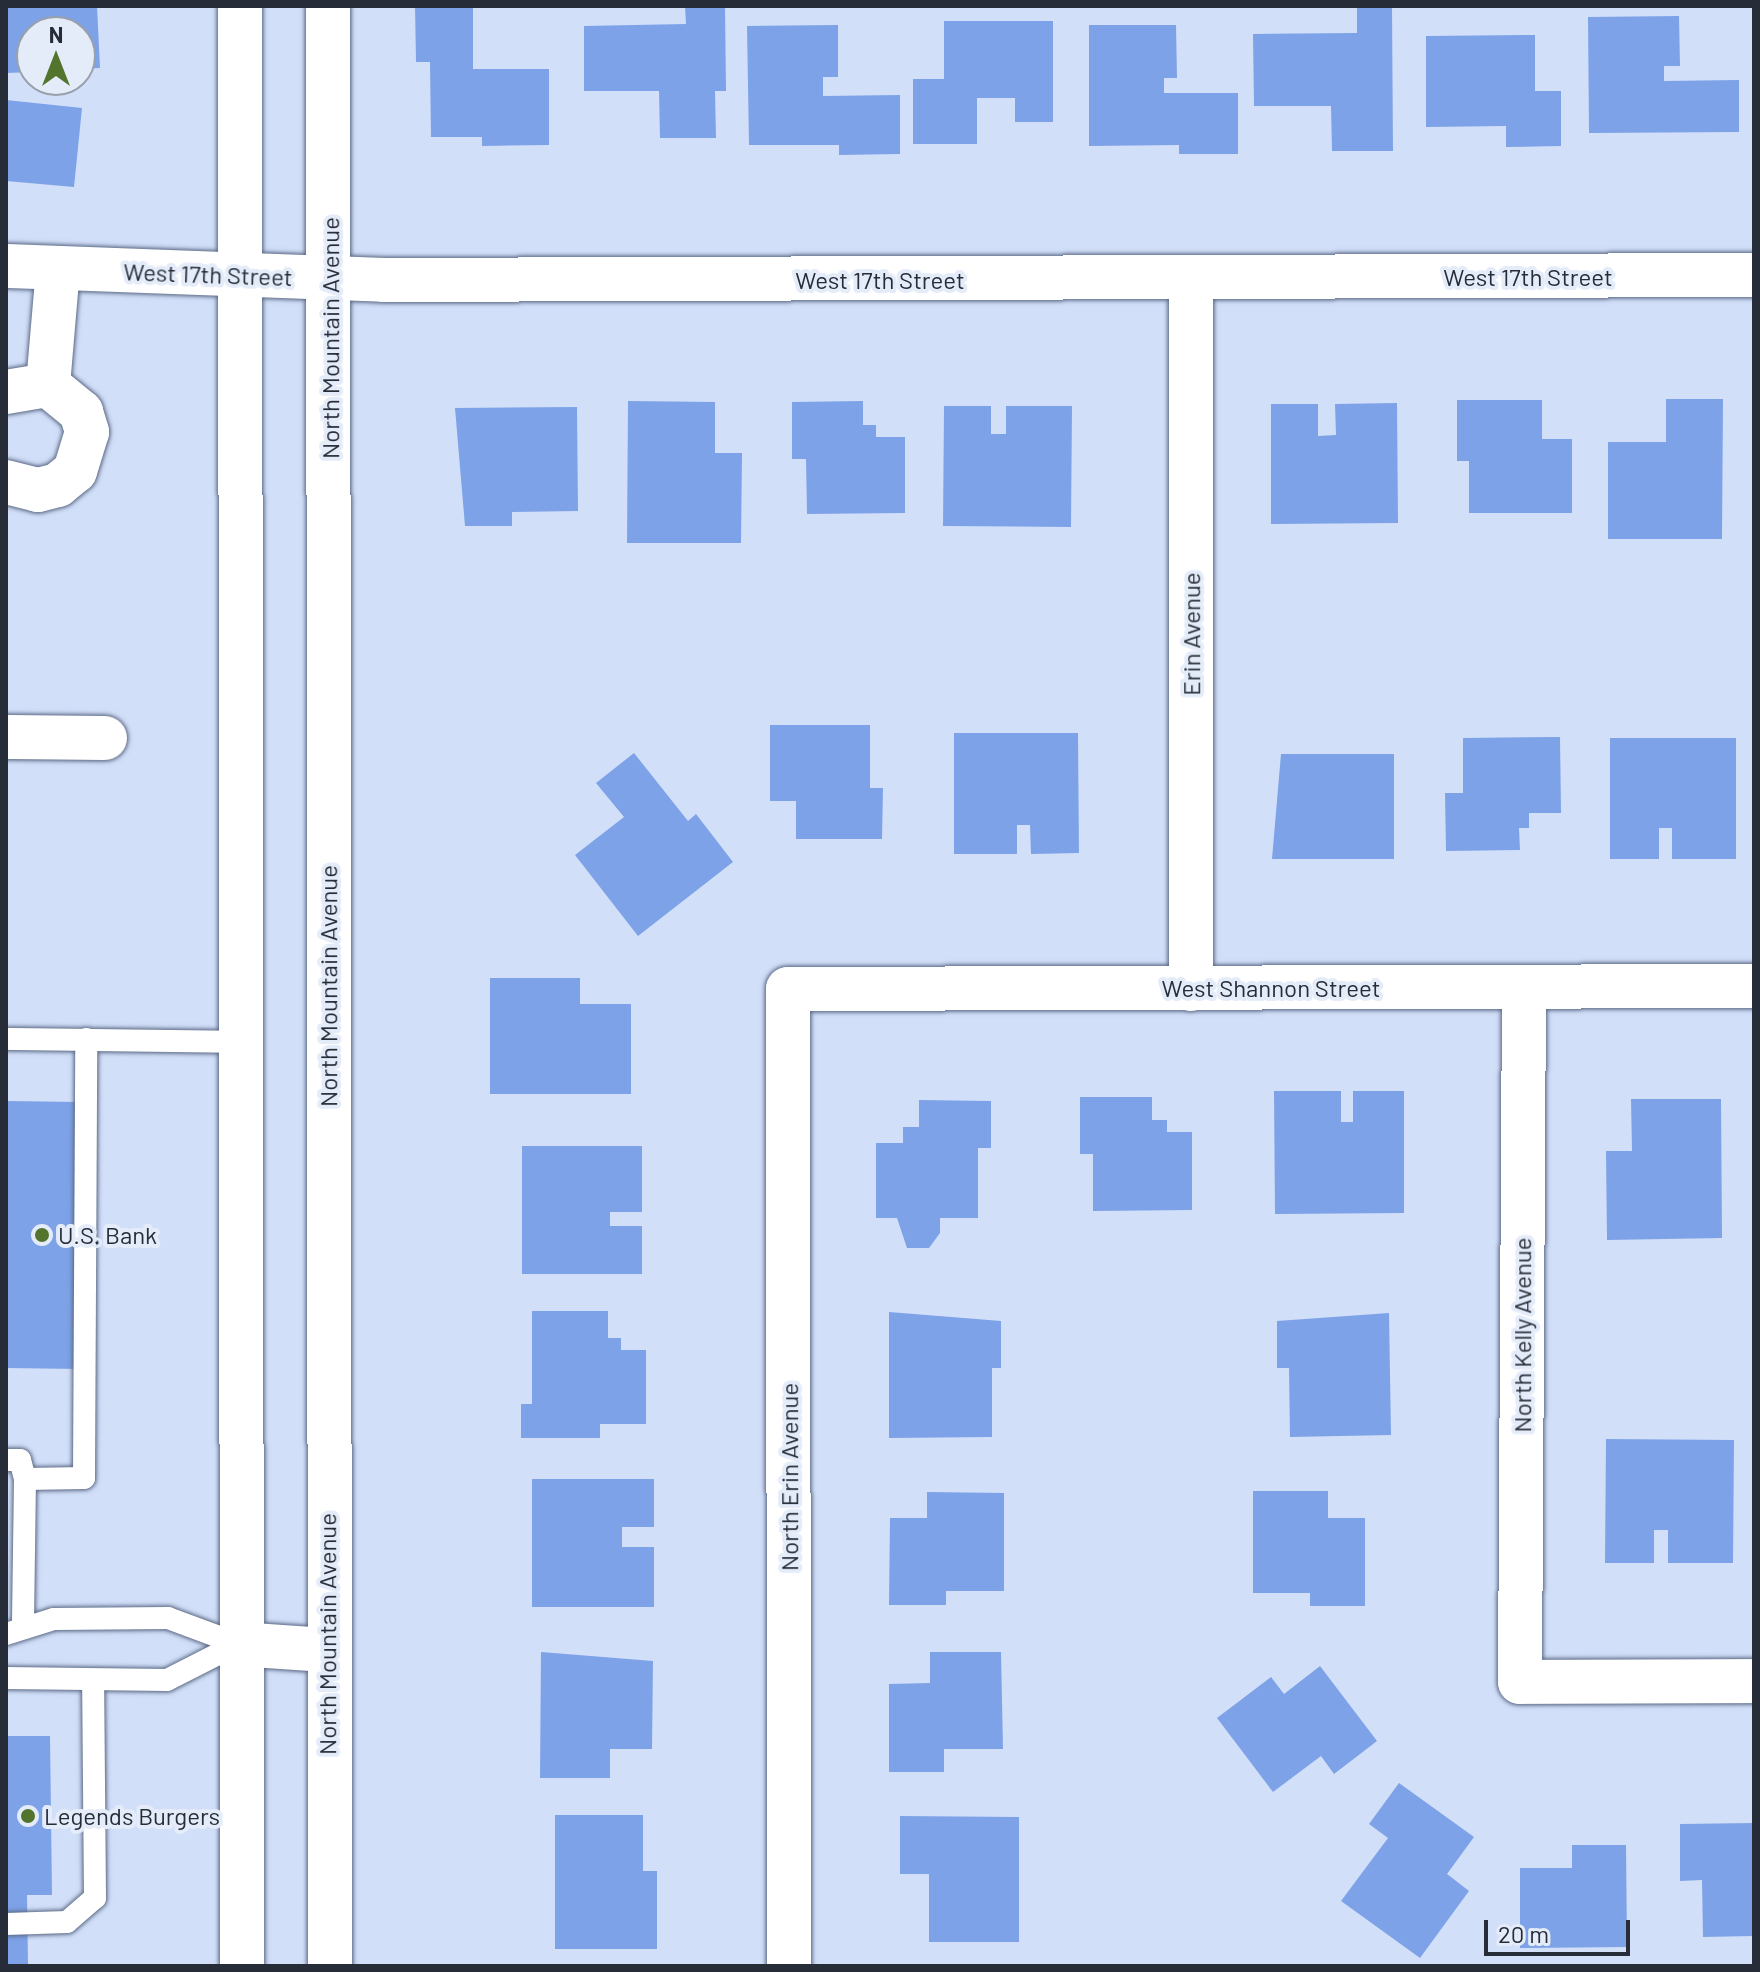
<!DOCTYPE html>
<style>
body{margin:0}
#map{position:relative;width:1760px;height:1972px;overflow:hidden;background:#d2dff9;font-family:Barlow,sans-serif}
div>[style]{position:absolute}
.building>*{inset:0;background:#7da2e7}
.roads{filter:drop-shadow(0 0 2px #5b6a86) drop-shadow(0 0 2px #5b6a86)}
.service>*{height:22px;margin:-11px;padding:0 11px;transform-origin:11px;border-radius:11px;background:#fff}
.minor>*{height:44px;margin:-22px;padding:0 22px;transform-origin:22px;border-radius:22px;background:#fff}
.primary>*{height:44px;margin:-22px;padding:0 22px;transform-origin:22px;border-radius:22px;background:#fff}
.dots>*{width:22px;height:22px;translate:-50% -50%;box-sizing:border-box;border:4px solid #e5ecf9;border-radius:50%}
span{translate:-50% -50%;white-space:nowrap;text-align:center;line-height:1.15;-webkit-text-stroke:8px #e5ecf9;paint-order:stroke}
.street-label{font-size:24px;color:#262d39}
.poi-label{font-size:24px;color:#262d39}
.left{translate:0 -50%;text-align:left}
.frame{position:absolute;inset:0;border:8px solid #262d39;pointer-events:none}
.north{position:absolute;left:16px;top:16px;width:80px;height:80px;box-sizing:border-box;background:#e5ecf9;border:2px solid #99a0ac;border-radius:50%;rotate:0deg;font-size:22px;font-weight:700;line-height:32px;text-align:center;color:#262d39}
.north::after{content:'';display:block;margin:auto;width:28px;height:36px;background:#52742c;clip-path:polygon(50% 0,100% 100%,50% 72%,0 100%)}
.scale{position:absolute;left:1484px;top:1920px;width:146px;height:36px;box-sizing:border-box;border:4px solid #262d39;border-top:0;padding-left:10px;font-size:24px;line-height:28px;white-space:nowrap;color:#262d39;-webkit-text-stroke:6px #e5ecf9;paint-order:stroke}
</style>
<div id="map">
<div class="building">
<div style="clip-path:polygon(6px 6px,97px 6px,100px 68px,80px 69px,80px 32px,32px 32px,32px 72px,6px 73px)"></div>
<div style="clip-path:polygon(415px 6px,473px 6px,473px 69px,549px 69px,549px 145px,482px 146px,482px 137px,431px 137px,430px 62px,416px 62px)"></div>
<div style="clip-path:polygon(685px 6px,725px 6px,726px 91px,715px 91px,716px 138px,660px 138px,659px 91px,584px 91px,584px 26px,686px 24px)"></div>
<div style="clip-path:polygon(1357px 6px,1392px 6px,1393px 151px,1332px 151px,1331px 106px,1254px 106px,1253px 34px,1357px 33px)"></div>
<div style="clip-path:polygon(1679px 16px,1680px 66px,1664px 66px,1664px 81px,1739px 80px,1739px 132px,1589px 133px,1588px 17px)"></div>
<div style="clip-path:polygon(944px 21px,1053px 21px,1053px 122px,1015px 122px,1015px 98px,977px 98px,977px 144px,913px 144px,913px 79px,944px 79px)"></div>
<div style="clip-path:polygon(838px 25px,838px 77px,823px 77px,823px 96px,900px 95px,900px 154px,839px 155px,839px 145px,749px 145px,747px 26px)"></div>
<div style="clip-path:polygon(1089px 25px,1176px 25px,1177px 78px,1164px 78px,1164px 93px,1238px 93px,1238px 154px,1179px 154px,1179px 145px,1089px 146px)"></div>
<div style="clip-path:polygon(1535px 35px,1535px 91px,1561px 91px,1561px 146px,1506px 147px,1506px 126px,1426px 127px,1426px 36px)"></div>
<div style="clip-path:polygon(6px 100px,82px 108px,74px 187px,6px 181px)"></div>
<div style="clip-path:polygon(1666px 399px,1723px 399px,1722px 539px,1608px 539px,1608px 442px,1666px 442px)"></div>
<div style="clip-path:polygon(1457px 400px,1542px 400px,1542px 439px,1572px 439px,1572px 513px,1469px 513px,1469px 461px,1457px 461px)"></div>
<div style="clip-path:polygon(628px 401px,715px 402px,715px 453px,742px 453px,741px 543px,627px 543px)"></div>
<div style="clip-path:polygon(863px 401px,863px 425px,876px 425px,876px 437px,905px 437px,905px 513px,807px 514px,806px 459px,792px 459px,792px 402px)"></div>
<div style="clip-path:polygon(1397px 403px,1398px 523px,1271px 524px,1271px 404px,1318px 404px,1318px 436px,1336px 435px,1335px 404px)"></div>
<div style="clip-path:polygon(944px 406px,991px 406px,991px 434px,1006px 434px,1006px 406px,1072px 406px,1071px 527px,943px 526px)"></div>
<div style="clip-path:polygon(577px 407px,578px 511px,512px 512px,512px 526px,465px 526px,455px 408px)"></div>
<div style="clip-path:polygon(770px 725px,870px 725px,870px 788px,883px 788px,882px 839px,796px 839px,796px 801px,770px 801px)"></div>
<div style="clip-path:polygon(954px 733px,1078px 733px,1079px 853px,1031px 854px,1030px 825px,1017px 825px,1017px 854px,954px 854px)"></div>
<div style="clip-path:polygon(1560px 737px,1561px 813px,1529px 813px,1529px 828px,1519px 828px,1520px 850px,1446px 851px,1445px 793px,1463px 793px,1463px 738px)"></div>
<div style="clip-path:polygon(1610px 738px,1736px 738px,1736px 859px,1672px 859px,1672px 828px,1659px 828px,1659px 859px,1610px 859px)"></div>
<div style="clip-path:polygon(634px 753px,688px 821px,696px 814px,733px 862px,638px 936px,575px 855px,624px 817px,596px 783px)"></div>
<div style="clip-path:polygon(1281px 754px,1394px 754px,1394px 859px,1272px 859px)"></div>
<div style="clip-path:polygon(490px 978px,580px 978px,580px 1004px,631px 1004px,631px 1094px,490px 1094px)"></div>
<div style="clip-path:polygon(1274px 1091px,1341px 1091px,1341px 1122px,1353px 1122px,1353px 1091px,1404px 1091px,1404px 1213px,1275px 1214px)"></div>
<div style="clip-path:polygon(1080px 1097px,1152px 1097px,1152px 1120px,1167px 1120px,1167px 1132px,1192px 1132px,1192px 1210px,1093px 1211px,1093px 1154px,1080px 1154px)"></div>
<div style="clip-path:polygon(1631px 1099px,1721px 1099px,1722px 1238px,1607px 1240px,1606px 1151px,1632px 1151px)"></div>
<div style="clip-path:polygon(919px 1100px,991px 1101px,991px 1148px,978px 1148px,978px 1218px,940px 1218px,940px 1233px,929px 1248px,907px 1248px,897px 1218px,876px 1218px,876px 1143px,903px 1143px,903px 1127px,919px 1127px)"></div>
<div style="clip-path:polygon(6px 1101px,79px 1102px,79px 1369px,6px 1368px)"></div>
<div style="clip-path:polygon(522px 1146px,642px 1146px,642px 1212px,610px 1212px,610px 1226px,642px 1226px,642px 1274px,522px 1274px)"></div>
<div style="clip-path:polygon(532px 1311px,608px 1311px,608px 1338px,621px 1338px,621px 1350px,646px 1350px,646px 1424px,600px 1424px,600px 1438px,521px 1438px,521px 1404px,532px 1404px)"></div>
<div style="clip-path:polygon(889px 1312px,1001px 1321px,1001px 1368px,992px 1368px,992px 1437px,889px 1438px)"></div>
<div style="clip-path:polygon(1389px 1313px,1391px 1435px,1290px 1437px,1289px 1368px,1277px 1368px,1277px 1321px)"></div>
<div style="clip-path:polygon(1606px 1439px,1734px 1440px,1733px 1563px,1668px 1563px,1668px 1530px,1654px 1530px,1654px 1563px,1605px 1563px)"></div>
<div style="clip-path:polygon(532px 1479px,654px 1479px,654px 1527px,622px 1527px,622px 1547px,654px 1547px,654px 1607px,532px 1607px)"></div>
<div style="clip-path:polygon(1253px 1491px,1328px 1491px,1328px 1518px,1365px 1518px,1365px 1606px,1310px 1606px,1310px 1593px,1253px 1593px)"></div>
<div style="clip-path:polygon(927px 1492px,1004px 1493px,1004px 1591px,946px 1591px,946px 1605px,889px 1605px,890px 1518px,927px 1518px)"></div>
<div style="clip-path:polygon(541px 1652px,653px 1661px,652px 1749px,610px 1749px,610px 1778px,540px 1778px)"></div>
<div style="clip-path:polygon(930px 1652px,1001px 1652px,1003px 1749px,944px 1749px,944px 1772px,889px 1772px,889px 1684px,930px 1683px)"></div>
<div style="clip-path:polygon(1320px 1666px,1377px 1741px,1334px 1774px,1321px 1756px,1273px 1792px,1217px 1718px,1271px 1677px,1284px 1694px)"></div>
<div style="clip-path:polygon(6px 1736px,50px 1736px,52px 1895px,27px 1895px,28px 1966px,6px 1966px)"></div>
<div style="clip-path:polygon(1399px 1783px,1474px 1837px,1447px 1874px,1469px 1891px,1420px 1958px,1341px 1901px,1388px 1838px,1369px 1824px)"></div>
<div style="clip-path:polygon(555px 1815px,643px 1815px,643px 1871px,657px 1871px,657px 1949px,555px 1949px)"></div>
<div style="clip-path:polygon(900px 1816px,1019px 1817px,1019px 1942px,929px 1942px,929px 1874px,900px 1874px)"></div>
<div style="clip-path:polygon(1754px 1823px,1754px 1936px,1703px 1937px,1702px 1880px,1680px 1881px,1680px 1824px)"></div>
<div style="clip-path:polygon(1572px 1845px,1626px 1845px,1627px 1947px,1520px 1948px,1520px 1868px,1572px 1868px)"></div>
</div>
<div class="roads">
<div class="service">
<div style="left:6px;top:1039px;width:233px;rotate:0.7deg"></div>
<div style="left:6px;top:1460px;width:14px"></div>
<div style="left:20px;top:1460px;width:20px;rotate:75deg"></div>
<div style="left:25px;top:1479px;width:149px;rotate:90.8deg"></div>
<div style="left:25px;top:1479px;width:59px;rotate:-1deg"></div>
<div style="left:84px;top:1478px;width:439px;rotate:-89.7deg"></div>
<div style="left:6px;top:1634px;width:50px;rotate:-17.4deg"></div>
<div style="left:54px;top:1619px;width:114px;rotate:-0.5deg"></div>
<div style="left:168px;top:1618px;width:75px;rotate:20.4deg"></div>
<div style="left:6px;top:1678px;width:161px;rotate:0.7deg"></div>
<div style="left:167px;top:1680px;width:80px;rotate:-26.9deg"></div>
<div style="left:6px;top:1924px;width:61px;rotate:-1.9deg"></div>
<div style="left:67px;top:1922px;width:37px;rotate:-41deg"></div>
<div style="left:95px;top:1898px;width:217px;rotate:-90.5deg"></div>
</div>
<div class="minor">
<div style="left:6px;top:266px;width:377px;rotate:2.1deg"></div>
<div style="left:383px;top:280px;width:1371px;rotate:-0.21deg"></div>
<div style="left:48px;top:385px;width:117px;rotate:-85.1deg"></div>
<div style="left:6px;top:392px;width:43px;rotate:-9.5deg"></div>
<div style="left:48px;top:385px;width:43px;rotate:39.3deg"></div>
<div style="left:81px;top:412px;width:21px;rotate:73deg"></div>
<div style="left:87px;top:432px;width:41px;rotate:107.1deg"></div>
<div style="left:75px;top:471px;width:22px;rotate:141deg"></div>
<div style="left:58px;top:485px;width:21px;rotate:166deg"></div>
<div style="left:38px;top:490px;width:33px;rotate:-166deg"></div>
<div style="left:6px;top:737px;width:99px;rotate:0.6deg"></div>
<div style="left:1524px;top:987px;width:695px;rotate:90.33deg"></div>
<div style="left:1520px;top:1682px;width:234px;rotate:-0.2deg"></div>
<div style="left:1191px;top:989px;width:709px;rotate:-90deg"></div>
<div style="left:789px;top:1966px;width:977px;rotate:-90.06deg"></div>
<div style="left:788px;top:989px;width:966px;rotate:-0.18deg"></div>
</div>
<div class="primary">
<div style="left:240px;top:6px;width:1960px;rotate:89.94deg"></div>
<div style="left:328px;top:6px;width:1960px;rotate:89.94deg"></div>
<div style="left:238px;top:1644px;width:88px;rotate:3.9deg"></div>
</div>
</div>
<div class="dots">
<div style="left:42px;top:1235px;background:#52742c"></div>
<div style="left:28px;top:1816px;background:#52742c"></div>
</div>
<div class="street-label">
<span style="left:208px;top:274px;rotate:2deg">West 17th Street</span>
<span style="left:1528px;top:277px">West 17th Street</span>
<span style="left:880px;top:280px">West 17th Street</span>
<span style="left:330px;top:338px;rotate:-90deg">North Mountain Avenue</span>
<span style="left:1191px;top:634px;rotate:-90deg">Erin Avenue</span>
<span style="left:328px;top:986px;rotate:-90deg">North Mountain Avenue</span>
<span style="left:1271px;top:988px">West Shannon Street</span>
<span style="left:1522px;top:1335px;rotate:-90deg">North Kelly Avenue</span>
<span style="left:789px;top:1477px;rotate:-90deg">North Erin Avenue</span>
<span style="left:327px;top:1634px;rotate:-90deg">North Mountain Avenue</span>
</div>
<div class="poi-label">
<span class="left" style="left:58px;top:1235px">U.S. Bank</span>
<span class="left" style="left:44px;top:1816px">Legends Burgers</span>
</div>
<div class="frame"></div>
<div class="north">N</div>
<div class="scale">20 m</div>
</div>
